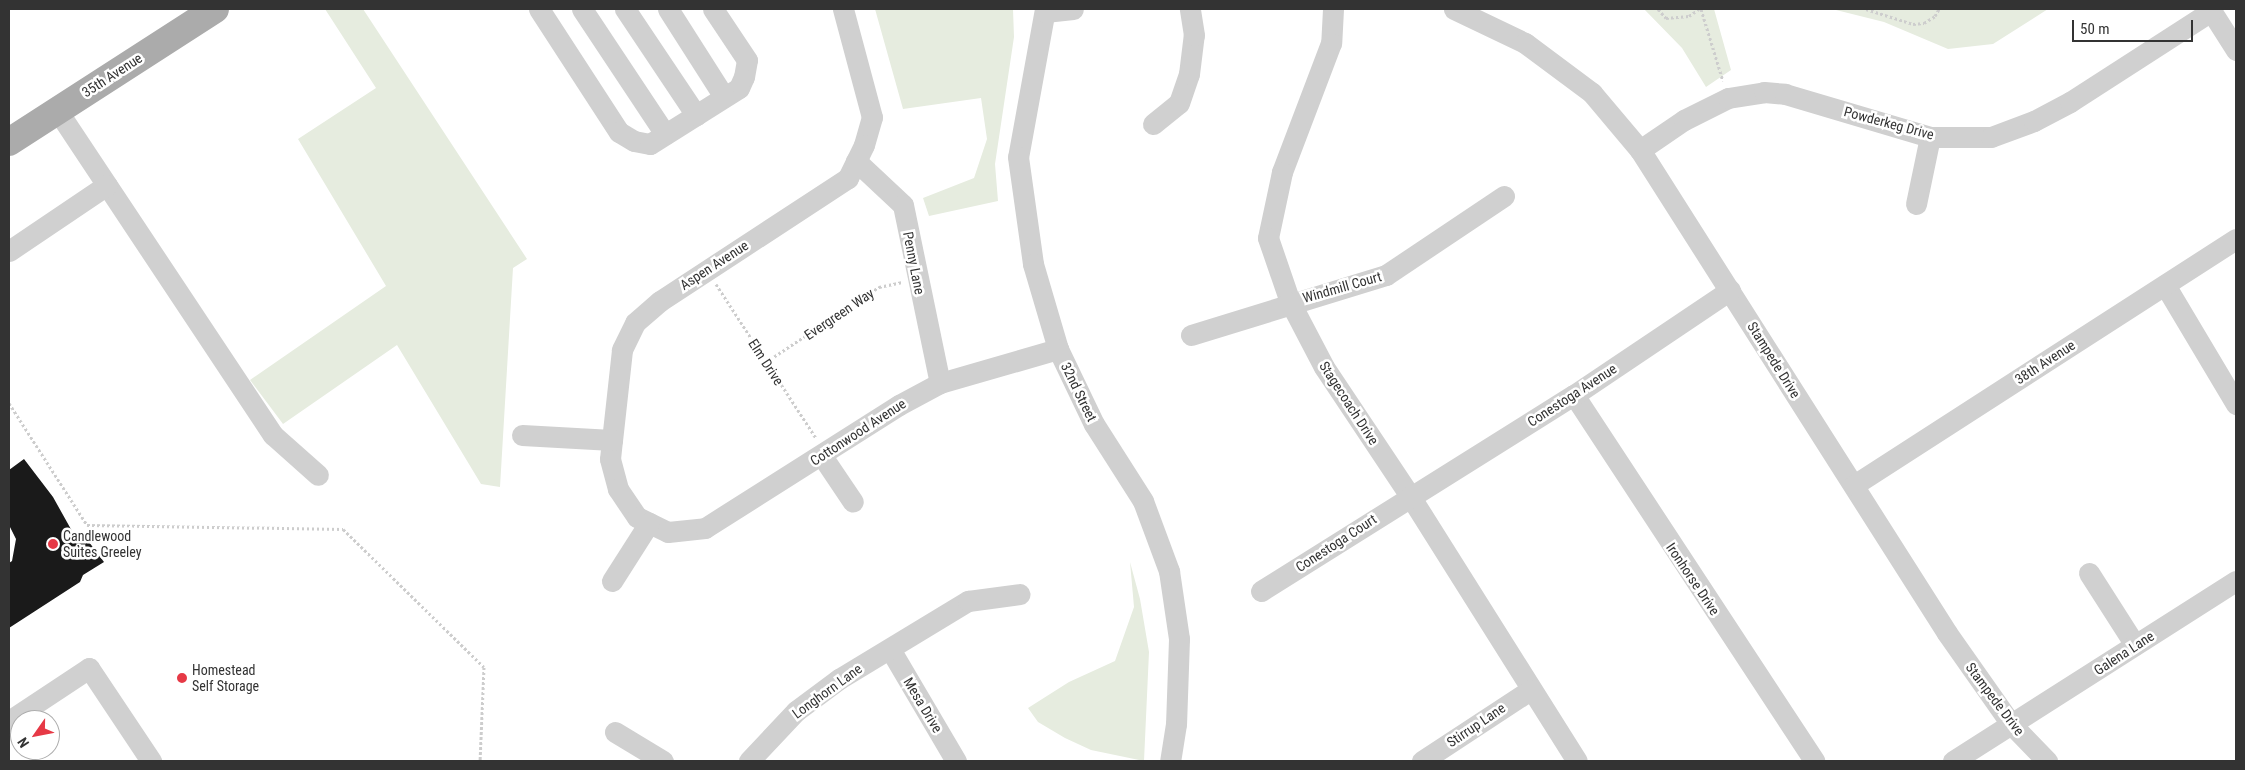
<!DOCTYPE html>
<style>
body{margin:0}
#map{position:relative;width:2245px;height:770px;overflow:hidden;background:#fff;font-family:"Roboto Condensed",sans-serif}
div>[style]{position:absolute}
.green>*{inset:0;background:#e6ecdf}
.building>*{inset:0;background:#1a1a1a}
.path>*{height:3px;margin-top:-1.5px;transform-origin:0;background:repeating-linear-gradient(90deg,#cdcdcd 0 2.5px,transparent 0 5px)}
.minor>*{height:21px;margin:-10.5px;padding:0 10.5px;transform-origin:10.5px;border-radius:10.5px;background:#d0d0d0}
.major>*{height:28px;margin:-14px;padding:0 14px;transform-origin:14px;border-radius:14px;background:#ababab}
.dots>*{width:14px;height:14px;translate:-50% -50%;box-sizing:border-box;border:2px solid #fff;border-radius:50%}
span{translate:-50% -50%;white-space:nowrap;text-align:center;line-height:1.15;-webkit-text-stroke:5px #fff;paint-order:stroke}
.street-label{font-size:14px;color:#333}
.poi-label{font-size:14px;color:#333}
.left{translate:0 -50%;text-align:left}
.frame{position:absolute;inset:0;border:10px solid #333;pointer-events:none}
.north{position:absolute;left:10px;top:710px;width:50px;height:50px;box-sizing:border-box;background:#fff;border:1px solid #adadad;border-radius:50%;rotate:237deg;font-size:14px;font-weight:700;line-height:20px;text-align:center;color:#333}
.north::after{content:'';display:block;margin:auto;width:18px;height:22px;background:#e63946;clip-path:polygon(50% 0,100% 100%,50% 72%,0 100%)}
.scale{position:absolute;left:2072px;top:20px;width:121px;height:22px;box-sizing:border-box;border:2px solid #333;border-top:0;padding-left:6px;font-size:15px;line-height:18px;white-space:nowrap;color:#333;-webkit-text-stroke:4px #fff;paint-order:stroke}
</style>
<div id="map">
<div class="green">
<div style="clip-path:polygon(325px 9px,363px 9px,527px 259px,513px 268px,500px 487px,481px 484px,397px 345px,283px 424px,250px 380px,386px 286px,298px 139px,376px 88px)"></div>
<div style="clip-path:polygon(875px 9px,1013px 9px,1014px 37px,995px 164px,998px 201px,929px 216px,923px 198px,974px 178px,987px 139px,981px 98px,903px 109px)"></div>
<div style="clip-path:polygon(1644px 9px,1714px 9px,1731px 70px,1706px 87px,1682px 48px)"></div>
<div style="clip-path:polygon(1832px 9px,2048px 9px,1993px 44px,1948px 49px,1884px 22px)"></div>
<div style="clip-path:polygon(1130px 562px,1140px 599px,1149px 652px,1144px 761px,1091px 750px,1065px 738px,1038px 722px,1028px 708px,1069px 682px,1115px 661px,1134px 607px)"></div>
</div>
<div class="building">
<div style="clip-path:polygon(24px 459px,53px 497px,77px 540px,86px 538px,104px 562px,83px 575px,80px 582px,9px 628px,9px 563px,12px 561px,16px 539px,9px 525px,9px 470px)"></div>
</div>
<div class="path">
<div style="left:1658px;top:9px;width:12px;rotate:48deg"></div>
<div style="left:1666px;top:18px;width:23px;rotate:-5deg"></div>
<div style="left:1689px;top:16px;width:12px;rotate:-35deg"></div>
<div style="left:1701px;top:9px;width:75px;rotate:73deg"></div>
<div style="left:1866px;top:9px;width:49px;rotate:17.7deg"></div>
<div style="left:1913px;top:24px;width:11px;rotate:-5deg"></div>
<div style="left:1924px;top:23px;width:13px;rotate:-32deg"></div>
<div style="left:1935px;top:16px;width:8px;rotate:-60deg"></div>
<div style="left:716px;top:284px;width:184px;rotate:57deg"></div>
<div style="left:766px;top:362px;width:136px;rotate:-33.6deg"></div>
<div style="left:879px;top:287px;width:24px;rotate:-12deg"></div>
<div style="left:9px;top:403px;width:145px;rotate:57.4deg"></div>
<div style="left:87px;top:525px;width:256px;rotate:0.9deg"></div>
<div style="left:343px;top:529px;width:197px;rotate:44.4deg"></div>
<div style="left:484px;top:667px;width:94px;rotate:92.4deg"></div>
</div>
<div class="minor">
<div style="left:539px;top:9px;width:147px;rotate:57deg"></div>
<div style="left:619px;top:132px;width:17px;rotate:31deg"></div>
<div style="left:634px;top:141px;width:16px;rotate:11deg"></div>
<div style="left:650px;top:144px;width:105px;rotate:-32.2deg"></div>
<div style="left:739px;top:88px;width:12px;rotate:-66deg"></div>
<div style="left:744px;top:77px;width:17px;rotate:-80deg"></div>
<div style="left:747px;top:60px;width:61px;rotate:-123.7deg"></div>
<div style="left:582px;top:9px;width:150px;rotate:56.4deg"></div>
<div style="left:625px;top:9px;width:128px;rotate:56.2deg"></div>
<div style="left:668px;top:9px;width:104px;rotate:57.5deg"></div>
<div style="left:843px;top:9px;width:112px;rotate:75deg"></div>
<div style="left:872px;top:117px;width:29px;rotate:106deg"></div>
<div style="left:864px;top:145px;width:37px;rotate:116deg"></div>
<div style="left:848px;top:178px;width:225px;rotate:146.8deg"></div>
<div style="left:660px;top:301px;width:33px;rotate:139deg"></div>
<div style="left:635px;top:323px;width:30px;rotate:116deg"></div>
<div style="left:622px;top:350px;width:91px;rotate:96.3deg"></div>
<div style="left:612px;top:440px;width:19px;rotate:96deg"></div>
<div style="left:610px;top:459px;width:31px;rotate:75deg"></div>
<div style="left:618px;top:489px;width:34px;rotate:56deg"></div>
<div style="left:637px;top:517px;width:34px;rotate:26deg"></div>
<div style="left:668px;top:532px;width:37px;rotate:-6deg"></div>
<div style="left:705px;top:528px;width:230px;rotate:-32.4deg"></div>
<div style="left:899px;top:405px;width:47px;rotate:-28.2deg"></div>
<div style="left:940px;top:383px;width:123px;rotate:-16.1deg"></div>
<div style="left:1045px;top:9px;width:150px;rotate:100.3deg"></div>
<div style="left:1018px;top:157px;width:108px;rotate:82deg"></div>
<div style="left:1033px;top:264px;width:89px;rotate:73.6deg"></div>
<div style="left:1058px;top:349px;width:83px;rotate:64.4deg"></div>
<div style="left:1094px;top:424px;width:91px;rotate:57.5deg"></div>
<div style="left:1143px;top:501px;width:75px;rotate:69.6deg"></div>
<div style="left:1169px;top:571px;width:69px;rotate:81.6deg"></div>
<div style="left:1179px;top:639px;width:85px;rotate:92deg"></div>
<div style="left:1176px;top:724px;width:37px;rotate:99deg"></div>
<div style="left:1333px;top:9px;width:34px;rotate:93deg"></div>
<div style="left:1331px;top:43px;width:138px;rotate:110.8deg"></div>
<div style="left:1282px;top:172px;width:67px;rotate:102deg"></div>
<div style="left:1268px;top:238px;width:68px;rotate:71deg"></div>
<div style="left:1290px;top:302px;width:73px;rotate:62.4deg"></div>
<div style="left:1324px;top:367px;width:155px;rotate:56.3deg"></div>
<div style="left:1410px;top:496px;width:313px;rotate:57.8deg"></div>
<div style="left:1454px;top:9px;width:79px;rotate:25.6deg"></div>
<div style="left:1525px;top:43px;width:84px;rotate:36.7deg"></div>
<div style="left:1592px;top:93px;width:75px;rotate:49.9deg"></div>
<div style="left:1640px;top:150px;width:572px;rotate:57.56deg"></div>
<div style="left:1947px;top:633px;width:111px;rotate:54.9deg"></div>
<div style="left:2011px;top:724px;width:52px;rotate:45.8deg"></div>
<div style="left:2210px;top:9px;width:49px;rotate:57.6deg"></div>
<div style="left:1045px;top:12px;width:28px;rotate:-6deg"></div>
<div style="left:57px;top:110px;width:390px;rotate:56.4deg"></div>
<div style="left:273px;top:435px;width:60px;rotate:41.6deg"></div>
<div style="left:1153px;top:124px;width:33px;rotate:-39deg"></div>
<div style="left:1179px;top:103px;width:31px;rotate:-71deg"></div>
<div style="left:1189px;top:74px;width:39px;rotate:-83deg"></div>
<div style="left:1194px;top:35px;width:26px;rotate:-99deg"></div>
<div style="left:1640px;top:150px;width:53px;rotate:-34.3deg"></div>
<div style="left:1684px;top:120px;width:49px;rotate:-26.6deg"></div>
<div style="left:1728px;top:98px;width:36px;rotate:-9deg"></div>
<div style="left:1764px;top:92px;width:21px;rotate:5deg"></div>
<div style="left:1785px;top:94px;width:151px;rotate:16.5deg"></div>
<div style="left:1930px;top:137px;width:61px"></div>
<div style="left:1991px;top:137px;width:46px;rotate:-20.4deg"></div>
<div style="left:2034px;top:121px;width:41px;rotate:-27.8deg"></div>
<div style="left:2070px;top:102px;width:168px;rotate:-32.8deg"></div>
<div style="left:856px;top:161px;width:64px;rotate:43.1deg"></div>
<div style="left:903px;top:205px;width:182px;rotate:78.3deg"></div>
<div style="left:1916px;top:204px;width:68px;rotate:-78.2deg"></div>
<div style="left:9px;top:251px;width:118px;rotate:-34deg"></div>
<div style="left:2165px;top:285px;width:139px;rotate:59.2deg"></div>
<div style="left:1191px;top:335px;width:204px;rotate:-17.1deg"></div>
<div style="left:1386px;top:275px;width:142px;rotate:-33.8deg"></div>
<div style="left:1574px;top:395px;width:438px;rotate:56.7deg"></div>
<div style="left:522px;top:435px;width:90px;rotate:3.2deg"></div>
<div style="left:822px;top:456px;width:55px;rotate:56deg"></div>
<div style="left:1854px;top:485px;width:454px;rotate:-32.8deg"></div>
<div style="left:2089px;top:573px;width:85px;rotate:57.4deg"></div>
<div style="left:612px;top:581px;width:69px;rotate:-57.5deg"></div>
<div style="left:1261px;top:591px;width:369px;rotate:-32.1deg"></div>
<div style="left:1574px;top:395px;width:188px;rotate:-33.9deg"></div>
<div style="left:890px;top:649px;width:130px;rotate:59.5deg"></div>
<div style="left:9px;top:721px;width:96px;rotate:-33.5deg"></div>
<div style="left:89px;top:668px;width:112px;rotate:56.3deg"></div>
<div style="left:615px;top:732px;width:56px;rotate:31.1deg"></div>
<div style="left:749px;top:761px;width:69px;rotate:-46.8deg"></div>
<div style="left:796px;top:711px;width:54px;rotate:-36.7deg"></div>
<div style="left:839px;top:679px;width:151px;rotate:-31.2deg"></div>
<div style="left:968px;top:601px;width:52px;rotate:-7.7deg"></div>
<div style="left:1422px;top:761px;width:129px;rotate:-33.3deg"></div>
<div style="left:1953px;top:761px;width:335px;rotate:-32.5deg"></div>
</div>
<div class="major">
<div style="left:9px;top:142px;width:245px;rotate:-32.8deg"></div>
</div>
<div class="dots">
<div style="left:53px;top:544px;background:#e63946"></div>
<div style="left:182px;top:678px;background:#e63946"></div>
</div>
<div class="street-label">
<span style="left:112px;top:75px;rotate:-33deg">35th Avenue</span>
<span style="left:1889px;top:123px;rotate:15deg">Powderkeg Drive</span>
<span style="left:914px;top:263px;rotate:79deg">Penny Lane</span>
<span style="left:714px;top:265px;rotate:-33deg">Aspen Avenue</span>
<span style="left:1342px;top:287px;rotate:-16deg">Windmill Court</span>
<span style="left:839px;top:314px;rotate:-34deg">Evergreen Way</span>
<span style="left:1774px;top:360px;rotate:58deg">Stampede Drive</span>
<span style="left:766px;top:362px;rotate:57deg">Elm Drive</span>
<span style="left:2045px;top:362px;rotate:-33deg">38th Avenue</span>
<span style="left:1079px;top:392px;rotate:64deg">32nd Street</span>
<span style="left:1572px;top:395px;rotate:-33deg">Conestoga Avenue</span>
<span style="left:1349px;top:403px;rotate:57deg">Stagecoach Drive</span>
<span style="left:858px;top:432px;rotate:-33deg">Cottonwood Avenue</span>
<span style="left:1336px;top:543px;rotate:-33deg">Conestoga Court</span>
<span style="left:1693px;top:579px;rotate:56deg">Ironhorse Drive</span>
<span style="left:2124px;top:653px;rotate:-33deg">Galena Lane</span>
<span style="left:827px;top:691px;rotate:-36deg">Longhorn Lane</span>
<span style="left:1995px;top:699px;rotate:53deg">Stampede Drive</span>
<span style="left:923px;top:705px;rotate:59deg">Mesa Drive</span>
<span style="left:1476px;top:725px;rotate:-34deg">Stirrup Lane</span>
</div>
<div class="poi-label">
<span class="left" style="left:63px;top:544px">Candlewood<br>Suites Greeley</span>
<span class="left" style="left:192px;top:678px">Homestead<br>Self Storage</span>
</div>
<div class="frame"></div>
<div class="north">N</div>
<div class="scale">50 m</div>
</div>
